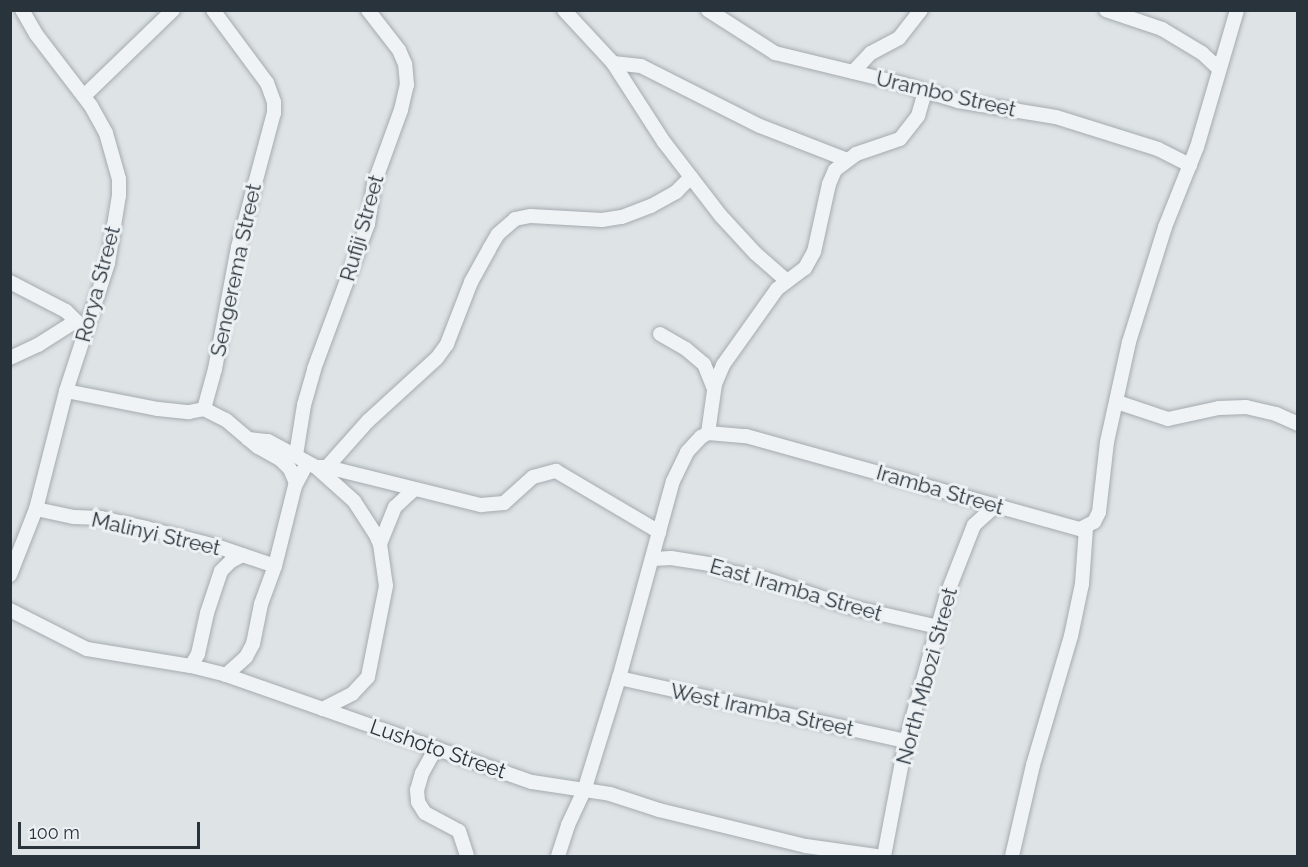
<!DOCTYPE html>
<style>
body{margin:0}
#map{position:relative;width:1308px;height:867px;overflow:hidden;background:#dee3e6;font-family:Raleway,sans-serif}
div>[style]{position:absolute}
.roads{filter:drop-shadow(0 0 2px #a4abb0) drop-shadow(0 0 2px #a4abb0)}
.minor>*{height:14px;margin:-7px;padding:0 7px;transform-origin:7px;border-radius:7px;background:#f0f3f5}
span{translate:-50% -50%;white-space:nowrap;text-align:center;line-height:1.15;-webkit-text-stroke:6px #edf1f4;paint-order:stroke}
.street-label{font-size:21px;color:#28333c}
.frame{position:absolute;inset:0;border:12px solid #28333c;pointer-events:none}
.scale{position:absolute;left:18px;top:822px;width:182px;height:27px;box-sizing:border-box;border:3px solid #28333c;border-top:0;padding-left:8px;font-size:18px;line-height:21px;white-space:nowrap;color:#28333c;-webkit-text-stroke:4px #edf1f4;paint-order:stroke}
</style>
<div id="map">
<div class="roads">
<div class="minor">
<div style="left:564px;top:10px;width:72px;rotate:47.2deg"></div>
<div style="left:613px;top:63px;width:94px;rotate:57.2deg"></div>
<div style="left:664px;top:142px;width:93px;rotate:52.4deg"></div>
<div style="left:721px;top:216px;width:50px;rotate:47.4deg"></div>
<div style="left:755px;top:253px;width:41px;rotate:41.1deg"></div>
<div style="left:708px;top:10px;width:80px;rotate:32.7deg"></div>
<div style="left:775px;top:53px;width:131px;rotate:13.7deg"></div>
<div style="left:902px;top:84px;width:59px;rotate:16.9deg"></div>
<div style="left:958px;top:101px;width:99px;rotate:9.3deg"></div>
<div style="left:1056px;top:117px;width:107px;rotate:17.4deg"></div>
<div style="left:1158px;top:149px;width:36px;rotate:27deg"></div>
<div style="left:1106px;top:10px;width:59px;rotate:18.7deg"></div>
<div style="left:1162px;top:29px;width:47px;rotate:31deg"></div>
<div style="left:1202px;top:53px;width:23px;rotate:43deg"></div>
<div style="left:613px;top:63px;width:28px;rotate:6deg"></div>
<div style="left:641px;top:66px;width:133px;rotate:26.8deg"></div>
<div style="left:760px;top:126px;width:93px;rotate:21.3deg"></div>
<div style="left:853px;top:72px;width:26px;rotate:-47deg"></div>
<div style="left:871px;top:53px;width:32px;rotate:-28deg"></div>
<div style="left:899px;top:38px;width:36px;rotate:-52deg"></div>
<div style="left:84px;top:96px;width:124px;rotate:-44deg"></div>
<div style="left:10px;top:282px;width:63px;rotate:27.4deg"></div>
<div style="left:66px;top:311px;width:28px;rotate:45deg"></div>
<div style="left:660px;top:334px;width:30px;rotate:30deg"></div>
<div style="left:686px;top:349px;width:23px;rotate:40deg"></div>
<div style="left:704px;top:364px;width:27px;rotate:68deg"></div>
<div style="left:10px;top:358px;width:31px;rotate:-25deg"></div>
<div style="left:38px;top:345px;width:45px;rotate:-32.3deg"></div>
<div style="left:66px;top:391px;width:94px;rotate:11.1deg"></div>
<div style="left:158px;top:409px;width:31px;rotate:6deg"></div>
<div style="left:189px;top:412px;width:15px;rotate:-11deg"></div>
<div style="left:204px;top:409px;width:41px;rotate:-74.6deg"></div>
<div style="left:215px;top:369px;width:124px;rotate:-79.3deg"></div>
<div style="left:238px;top:247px;width:139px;rotate:-75deg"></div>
<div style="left:274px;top:113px;width:11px;rotate:-90deg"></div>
<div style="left:274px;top:102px;width:20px;rotate:-110deg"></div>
<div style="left:267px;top:83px;width:91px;rotate:-126.5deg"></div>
<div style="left:1117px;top:402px;width:54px;rotate:18.4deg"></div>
<div style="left:1168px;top:419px;width:52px;rotate:-12.2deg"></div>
<div style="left:1219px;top:408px;width:27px;rotate:-2deg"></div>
<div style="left:1246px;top:407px;width:31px;rotate:13deg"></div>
<div style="left:1276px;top:414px;width:24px;rotate:24deg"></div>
<div style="left:204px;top:409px;width:25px;rotate:27deg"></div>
<div style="left:226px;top:420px;width:42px;rotate:40.2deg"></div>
<div style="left:258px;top:447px;width:25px;rotate:29deg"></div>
<div style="left:280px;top:459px;width:14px;rotate:45deg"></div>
<div style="left:290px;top:469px;width:15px;rotate:67deg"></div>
<div style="left:708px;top:433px;width:49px;rotate:-81.9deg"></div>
<div style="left:715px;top:384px;width:21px;rotate:-67deg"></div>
<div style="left:723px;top:365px;width:93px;rotate:-54.6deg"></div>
<div style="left:777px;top:289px;width:35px;rotate:-37deg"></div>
<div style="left:805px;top:268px;width:18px;rotate:-61deg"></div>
<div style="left:814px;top:252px;width:70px;rotate:-77.6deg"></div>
<div style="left:829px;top:184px;width:15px;rotate:-67deg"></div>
<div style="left:835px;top:170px;width:26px;rotate:-37deg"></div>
<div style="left:856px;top:154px;width:46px;rotate:-18.8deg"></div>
<div style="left:900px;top:139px;width:29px;rotate:-52deg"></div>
<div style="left:918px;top:116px;width:26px;rotate:-74deg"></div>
<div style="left:248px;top:439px;width:20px;rotate:6deg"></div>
<div style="left:268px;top:441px;width:55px;rotate:28.4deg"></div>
<div style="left:316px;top:467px;width:11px"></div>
<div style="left:327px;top:467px;width:159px;rotate:13.9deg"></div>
<div style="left:481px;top:505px;width:23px;rotate:-5deg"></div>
<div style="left:504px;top:503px;width:39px;rotate:-42deg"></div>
<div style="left:533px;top:477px;width:24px;rotate:-15deg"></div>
<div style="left:556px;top:471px;width:120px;rotate:30.6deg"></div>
<div style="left:296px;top:455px;width:51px;rotate:-80.9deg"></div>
<div style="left:304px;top:405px;width:37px;rotate:-74deg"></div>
<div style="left:314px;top:369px;width:155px;rotate:-69.6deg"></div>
<div style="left:368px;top:224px;width:40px;rotate:-81.5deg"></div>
<div style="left:374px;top:184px;width:79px;rotate:-70deg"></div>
<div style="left:401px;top:110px;width:26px;rotate:-77deg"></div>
<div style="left:407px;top:85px;width:21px;rotate:-95deg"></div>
<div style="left:405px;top:64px;width:15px;rotate:-113deg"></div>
<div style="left:399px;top:50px;width:51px;rotate:-127.8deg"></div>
<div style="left:316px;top:467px;width:51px;rotate:41.8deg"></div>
<div style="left:354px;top:501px;width:38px;rotate:57deg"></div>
<div style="left:375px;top:533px;width:12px;rotate:66deg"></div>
<div style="left:380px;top:544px;width:42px;rotate:81.9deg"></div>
<div style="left:386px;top:586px;width:93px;rotate:101.2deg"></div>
<div style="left:368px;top:677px;width:23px;rotate:133deg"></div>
<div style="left:352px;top:694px;width:33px;rotate:153deg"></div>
<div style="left:327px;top:467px;width:62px;rotate:-48.3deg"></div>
<div style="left:368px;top:421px;width:93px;rotate:-42.4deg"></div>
<div style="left:437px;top:358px;width:17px;rotate:-54deg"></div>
<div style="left:447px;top:344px;width:66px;rotate:-68.8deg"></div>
<div style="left:471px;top:282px;width:38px;rotate:-61deg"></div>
<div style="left:489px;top:249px;width:17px;rotate:-59deg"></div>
<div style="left:498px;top:234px;width:23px;rotate:-41deg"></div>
<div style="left:515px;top:219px;width:16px;rotate:-11deg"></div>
<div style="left:531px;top:216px;width:71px;rotate:3.2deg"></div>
<div style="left:602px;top:220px;width:20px;rotate:-9deg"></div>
<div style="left:622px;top:217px;width:31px;rotate:-21deg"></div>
<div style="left:651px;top:206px;width:29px;rotate:-29deg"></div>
<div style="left:676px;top:192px;width:21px;rotate:-45deg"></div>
<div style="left:36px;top:509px;width:39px;rotate:12deg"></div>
<div style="left:74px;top:517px;width:27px;rotate:2deg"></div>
<div style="left:101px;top:518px;width:46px;rotate:12.5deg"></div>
<div style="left:146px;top:528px;width:72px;rotate:14.4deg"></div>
<div style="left:216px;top:546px;width:62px;rotate:18.7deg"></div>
<div style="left:380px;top:544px;width:40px;rotate:-68deg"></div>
<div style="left:395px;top:507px;width:26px;rotate:-43deg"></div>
<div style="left:653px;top:559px;width:18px;rotate:-3deg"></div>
<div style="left:671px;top:558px;width:38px;rotate:9deg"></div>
<div style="left:709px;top:564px;width:22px;rotate:21deg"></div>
<div style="left:730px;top:572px;width:36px;rotate:11deg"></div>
<div style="left:765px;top:579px;width:86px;rotate:18.2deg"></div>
<div style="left:847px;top:606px;width:93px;rotate:13deg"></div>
<div style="left:10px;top:575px;width:71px;rotate:-68.5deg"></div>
<div style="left:36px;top:509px;width:122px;rotate:-75.7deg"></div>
<div style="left:66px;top:391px;width:135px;rotate:-71.8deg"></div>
<div style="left:108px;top:263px;width:69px;rotate:-80.8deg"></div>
<div style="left:119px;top:195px;width:16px;rotate:-90deg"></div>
<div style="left:119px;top:179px;width:48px;rotate:-105.8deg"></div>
<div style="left:106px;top:133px;width:31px;rotate:-119deg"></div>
<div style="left:91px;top:106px;width:91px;rotate:-127.4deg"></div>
<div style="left:36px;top:34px;width:28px;rotate:-120deg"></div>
<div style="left:10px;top:610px;width:86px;rotate:26.9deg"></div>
<div style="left:87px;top:649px;width:105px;rotate:9.3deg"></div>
<div style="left:191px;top:666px;width:36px;rotate:14deg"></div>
<div style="left:226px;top:675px;width:324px;rotate:19.3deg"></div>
<div style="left:532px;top:782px;width:79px;rotate:8.7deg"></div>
<div style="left:610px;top:794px;width:52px;rotate:18.1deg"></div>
<div style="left:659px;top:810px;width:151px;rotate:13.8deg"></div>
<div style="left:806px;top:846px;width:71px;rotate:8.1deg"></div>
<div style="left:191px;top:666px;width:14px;rotate:-60deg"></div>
<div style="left:198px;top:654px;width:42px;rotate:-77.6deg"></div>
<div style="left:207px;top:613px;width:44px;rotate:-71.6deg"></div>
<div style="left:221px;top:571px;width:14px;rotate:-45deg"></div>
<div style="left:231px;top:561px;width:13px;rotate:-27deg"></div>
<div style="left:226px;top:675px;width:27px;rotate:-42deg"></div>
<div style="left:246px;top:657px;width:15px;rotate:-62deg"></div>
<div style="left:253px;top:644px;width:41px;rotate:-78.7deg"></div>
<div style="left:261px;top:604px;width:40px;rotate:-69.8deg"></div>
<div style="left:275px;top:566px;width:82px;rotate:-76deg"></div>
<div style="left:295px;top:486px;width:26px;rotate:-62deg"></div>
<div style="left:619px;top:678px;width:294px;rotate:12.4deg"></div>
<div style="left:436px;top:748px;width:29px;rotate:119deg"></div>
<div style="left:422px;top:773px;width:18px;rotate:106deg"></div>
<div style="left:417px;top:790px;width:12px;rotate:85deg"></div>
<div style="left:418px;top:802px;width:13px;rotate:58deg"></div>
<div style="left:425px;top:813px;width:38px;rotate:28deg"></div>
<div style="left:459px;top:831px;width:26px;rotate:72deg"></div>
<div style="left:558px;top:856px;width:33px;rotate:-72deg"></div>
<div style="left:568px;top:825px;width:38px;rotate:-65deg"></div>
<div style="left:584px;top:791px;width:118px;rotate:-72.8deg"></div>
<div style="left:619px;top:678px;width:204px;rotate:-74.7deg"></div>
<div style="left:673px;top:481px;width:32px;rotate:-64deg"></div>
<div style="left:687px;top:452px;width:21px;rotate:-47deg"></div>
<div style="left:701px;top:437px;width:8px;rotate:-30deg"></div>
<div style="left:708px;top:433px;width:38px;rotate:5deg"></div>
<div style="left:746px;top:436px;width:347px;rotate:15.6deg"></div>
<div style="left:1080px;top:529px;width:16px;rotate:-27deg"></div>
<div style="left:1094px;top:522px;width:11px;rotate:-63deg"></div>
<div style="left:1099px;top:512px;width:70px;rotate:-83.5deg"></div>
<div style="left:1107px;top:442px;width:102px;rotate:-77.6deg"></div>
<div style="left:1129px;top:342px;width:121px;rotate:-72.6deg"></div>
<div style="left:1165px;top:227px;width:86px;rotate:-68.2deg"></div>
<div style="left:1197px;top:147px;width:143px;rotate:-73.7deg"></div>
<div style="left:884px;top:856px;width:117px;rotate:-79.2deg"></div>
<div style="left:906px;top:741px;width:153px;rotate:-74.4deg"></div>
<div style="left:947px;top:594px;width:74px;rotate:-68.6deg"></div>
<div style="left:974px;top:525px;width:27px;rotate:-42deg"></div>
<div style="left:1012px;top:856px;width:93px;rotate:-77deg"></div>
<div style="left:1033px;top:765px;width:134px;rotate:-73.6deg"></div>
<div style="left:1071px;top:636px;width:53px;rotate:-78.1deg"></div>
<div style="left:1082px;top:584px;width:56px;rotate:-85.9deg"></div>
</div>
</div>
<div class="street-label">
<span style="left:946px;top:94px;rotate:13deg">Urambo Street</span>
<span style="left:362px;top:228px;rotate:-74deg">Rufiji Street</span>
<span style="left:236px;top:270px;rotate:-78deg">Sengerema Street</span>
<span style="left:98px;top:284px;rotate:-75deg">Rorya Street</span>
<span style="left:940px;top:490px;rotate:16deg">Iramba Street</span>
<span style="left:156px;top:534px;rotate:13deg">Malinyi Street</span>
<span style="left:796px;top:590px;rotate:16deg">East Iramba Street</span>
<span style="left:927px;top:676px;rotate:-75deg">North Mbozi Street</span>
<span style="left:762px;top:710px;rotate:12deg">West Iramba Street</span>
<span style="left:438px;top:749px;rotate:19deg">Lushoto Street</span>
</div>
<div class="frame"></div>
<div class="scale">100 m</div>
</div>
